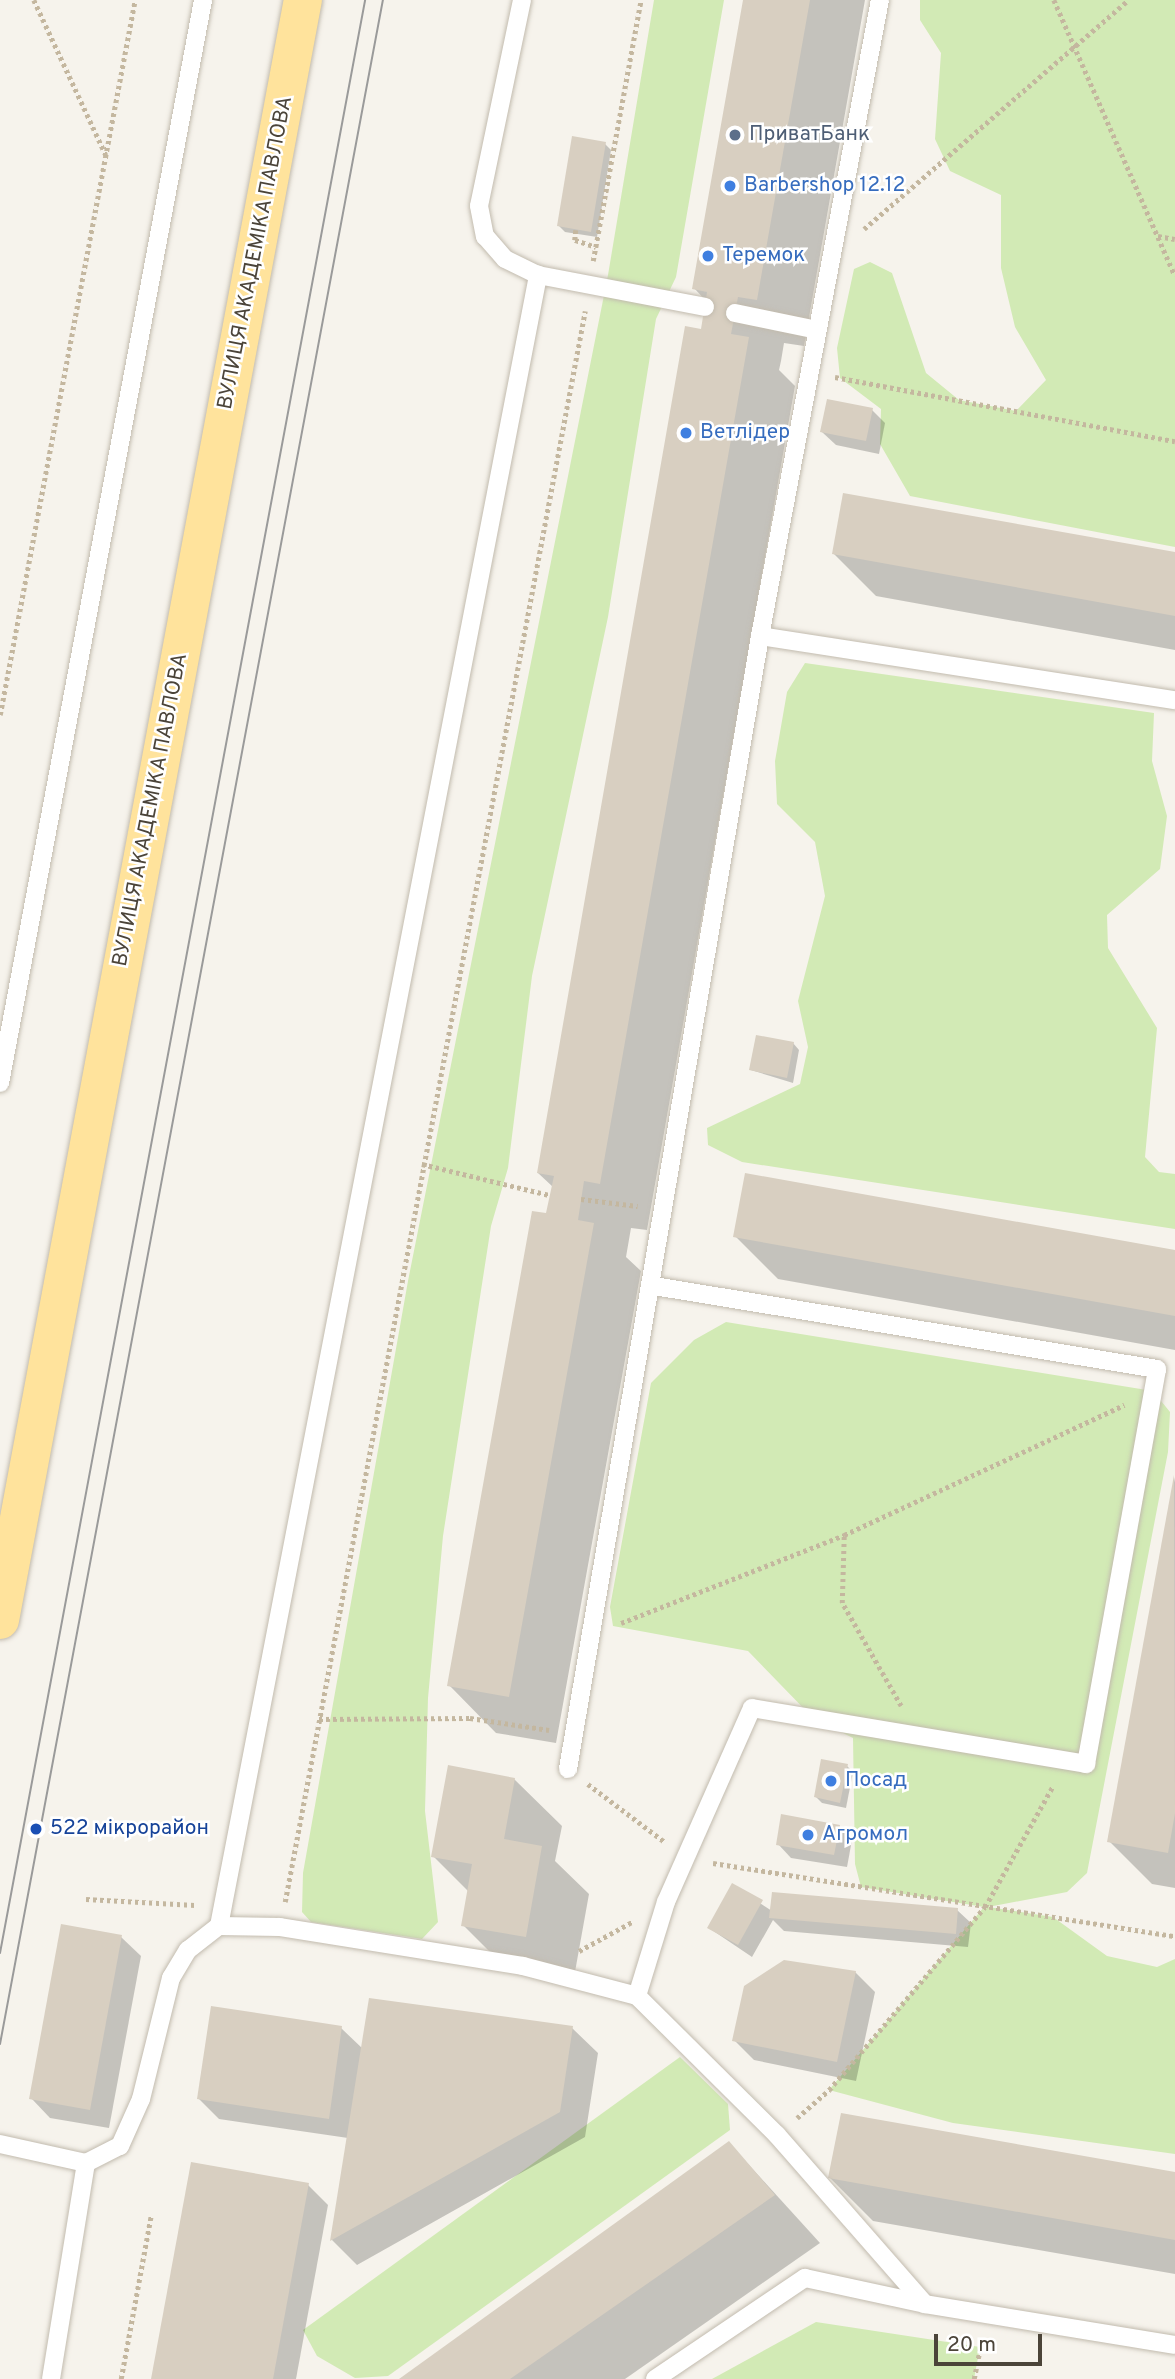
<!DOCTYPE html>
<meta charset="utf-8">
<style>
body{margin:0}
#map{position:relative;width:1175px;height:2379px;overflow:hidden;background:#f6f3ec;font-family:Overpass,sans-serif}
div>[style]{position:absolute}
.green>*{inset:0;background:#d2eab5}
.shadow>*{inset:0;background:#0003}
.building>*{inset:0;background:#d8cfc1}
.path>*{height:4.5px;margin-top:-2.25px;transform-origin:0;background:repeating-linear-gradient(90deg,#c4b79f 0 3.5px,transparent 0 7px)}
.roads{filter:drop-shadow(0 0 2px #c2bbae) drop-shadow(0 0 2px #c2bbae)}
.lane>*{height:18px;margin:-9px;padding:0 9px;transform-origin:9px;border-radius:9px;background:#fff}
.primary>*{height:38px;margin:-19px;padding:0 19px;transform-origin:19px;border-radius:19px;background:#ffe39c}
.tram>*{height:2px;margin:-1px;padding:0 1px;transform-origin:1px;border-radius:1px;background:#9a9a9a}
.dots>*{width:19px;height:19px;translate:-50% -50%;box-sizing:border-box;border:4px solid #fff;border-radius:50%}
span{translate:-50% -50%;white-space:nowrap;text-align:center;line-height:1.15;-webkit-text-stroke:5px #fff;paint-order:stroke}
.service-label{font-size:21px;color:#4e5e75}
.left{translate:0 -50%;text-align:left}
.shop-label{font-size:21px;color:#366cbe}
.street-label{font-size:21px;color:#4b4439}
.transit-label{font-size:21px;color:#164399}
.scale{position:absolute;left:934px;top:2334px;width:108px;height:32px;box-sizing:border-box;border:4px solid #4b4439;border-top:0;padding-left:9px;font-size:21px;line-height:24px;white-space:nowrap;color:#4b4439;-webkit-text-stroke:5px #fff;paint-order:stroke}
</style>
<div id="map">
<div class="green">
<div style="clip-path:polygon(654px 0,724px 0,676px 277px,656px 319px,608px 617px,532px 976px,508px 1168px,491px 1226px,443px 1536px,428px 1698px,425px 1811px,438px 1922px,422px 1939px,311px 1922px,302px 1912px,303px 1873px,408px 1281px,608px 275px)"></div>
<div style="clip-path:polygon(920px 0,1175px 0,1175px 547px,910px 496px,880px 444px,881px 409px,840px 378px,837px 348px,854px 269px,870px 262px,892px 273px,926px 373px,959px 400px,1016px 411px,1046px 380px,1015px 327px,1001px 268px,1001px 195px,950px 171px,935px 139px,941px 53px,920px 20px)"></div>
<div style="clip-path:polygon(805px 663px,1154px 713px,1152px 761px,1167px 816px,1160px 869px,1107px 915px,1108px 948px,1157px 1028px,1145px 1157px,1159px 1172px,1175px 1174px,1175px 1229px,742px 1162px,708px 1145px,707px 1128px,800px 1084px,808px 1047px,798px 1001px,825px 896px,815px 842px,777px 804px,775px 761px,787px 692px)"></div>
<div style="clip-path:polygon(726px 1322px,1153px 1391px,1170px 1412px,1168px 1452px,1087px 1873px,1067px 1892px,988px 1907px,1053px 1917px,1107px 1956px,1157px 1967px,1175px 1959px,1175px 2154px,953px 2123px,829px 2090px,984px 1907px,861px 1887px,855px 1864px,853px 1738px,813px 1718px,748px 1651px,613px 1626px,610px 1607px,651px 1383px,694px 1340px)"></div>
<div style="clip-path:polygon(680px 2057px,728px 2104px,730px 2130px,388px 2376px,355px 2378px,317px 2356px,303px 2330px)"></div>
<div style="clip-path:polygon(816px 2322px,980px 2347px,974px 2379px,712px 2379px)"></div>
</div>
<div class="shadow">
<div style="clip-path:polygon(745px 0,865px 0,804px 346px,784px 343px,781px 361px,779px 370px,795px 386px,647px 1230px,631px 1228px,626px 1257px,641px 1271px,556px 1743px,496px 1733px,449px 1685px,553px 1187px,538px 1173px,707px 302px,694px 288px)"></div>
<div style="clip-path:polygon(605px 144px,611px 150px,597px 237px,565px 232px,559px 226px)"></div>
<div style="clip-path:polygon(872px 410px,885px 423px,879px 454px,836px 445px,822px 432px)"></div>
<div style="clip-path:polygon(834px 554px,1175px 554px,1175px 650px,876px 596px)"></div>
<div style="clip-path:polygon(793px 1043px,799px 1050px,793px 1083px,751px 1070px)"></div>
<div style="clip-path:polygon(735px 1236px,1175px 1251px,1175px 1350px,778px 1279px)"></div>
<div style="clip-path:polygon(1175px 1477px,1175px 1888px,1152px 1884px,1109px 1841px)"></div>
<div style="clip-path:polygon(847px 1766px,853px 1772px,846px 1808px,822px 1803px,816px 1797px)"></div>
<div style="clip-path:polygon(514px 1779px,562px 1826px,555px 1861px,589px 1894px,573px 1983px,510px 1972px,463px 1925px,469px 1892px,433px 1856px)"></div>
<div style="clip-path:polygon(839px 1826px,852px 1840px,847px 1867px,791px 1858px,778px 1844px)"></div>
<div style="clip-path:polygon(733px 1886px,772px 1911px,957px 1910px,971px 1923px,968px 1947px,784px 1931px,773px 1920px,752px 1957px,709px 1928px)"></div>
<div style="clip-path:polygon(121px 1937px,141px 1956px,109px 2128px,50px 2118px,31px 2098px)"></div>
<div style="clip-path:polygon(855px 1972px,875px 1992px,856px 2081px,754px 2060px,734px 2040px)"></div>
<div style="clip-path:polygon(341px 2028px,363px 2049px,572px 2028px,598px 2053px,585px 2137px,357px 2265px,332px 2240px,348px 2138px,219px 2119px,199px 2099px)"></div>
<div style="clip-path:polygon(729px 2143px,820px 2243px,625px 2379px,402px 2379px)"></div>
<div style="clip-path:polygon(1175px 2174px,1175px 2274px,873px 2221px,830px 2178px)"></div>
<div style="clip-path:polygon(308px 2185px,328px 2205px,296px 2379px,153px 2379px)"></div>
</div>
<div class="building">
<div style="clip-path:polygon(743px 0,810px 0,757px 300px,738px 297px,735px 313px,731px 334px,749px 337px,600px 1184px,584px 1181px,578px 1220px,594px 1223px,509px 1697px,447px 1686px,532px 1211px,546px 1213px,554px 1176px,537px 1173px,685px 326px,701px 329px,707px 292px,692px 289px)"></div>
<div style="clip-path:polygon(572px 136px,606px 142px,591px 232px,557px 226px)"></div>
<div style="clip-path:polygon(827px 399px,873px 408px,866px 441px,820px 432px)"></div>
<div style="clip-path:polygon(843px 493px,1175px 552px,1175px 616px,832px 554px)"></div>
<div style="clip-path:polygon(756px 1035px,794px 1042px,787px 1078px,749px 1070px)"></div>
<div style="clip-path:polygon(745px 1173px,1175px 1250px,1175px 1316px,733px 1237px)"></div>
<div style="clip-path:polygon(1174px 1475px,1175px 1813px,1168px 1853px,1107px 1842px)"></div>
<div style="clip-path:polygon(821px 1759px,848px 1764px,840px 1803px,814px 1797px)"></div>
<div style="clip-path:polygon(448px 1765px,515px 1778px,504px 1839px,542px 1846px,526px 1937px,461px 1926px,472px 1864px,431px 1857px)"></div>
<div style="clip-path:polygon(781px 1814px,840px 1825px,834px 1855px,776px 1845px)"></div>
<div style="clip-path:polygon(732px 1883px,763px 1900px,738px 1945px,707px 1928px)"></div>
<div style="clip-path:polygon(772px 1892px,958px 1908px,956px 1934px,769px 1918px)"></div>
<div style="clip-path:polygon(61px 1924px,122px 1935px,90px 2110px,29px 2099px)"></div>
<div style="clip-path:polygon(784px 1960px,856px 1971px,837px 2062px,732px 2041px,744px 1986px)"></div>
<div style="clip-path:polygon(369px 1998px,573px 2026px,560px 2112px,330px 2241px)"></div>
<div style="clip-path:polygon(211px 2006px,342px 2026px,329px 2119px,197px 2099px)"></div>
<div style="clip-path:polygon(841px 2113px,1175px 2172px,1175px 2240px,828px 2178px)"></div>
<div style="clip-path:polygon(729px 2141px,775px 2195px,510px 2379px,399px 2379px)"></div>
<div style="clip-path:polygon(191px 2162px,309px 2183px,273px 2379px,151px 2379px)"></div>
</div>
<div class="path">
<div style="left:34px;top:0;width:171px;rotate:65.1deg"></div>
<div style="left:1054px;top:0;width:301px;rotate:66.3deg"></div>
<div style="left:864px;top:229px;width:349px;rotate:-40.9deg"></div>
<div style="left:576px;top:230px;width:10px;rotate:96deg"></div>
<div style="left:575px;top:240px;width:22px;rotate:18deg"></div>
<div style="left:1158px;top:236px;width:17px;rotate:10deg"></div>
<div style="left:593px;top:261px;width:265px;rotate:-79.6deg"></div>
<div style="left:835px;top:377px;width:346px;rotate:10.7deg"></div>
<div style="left:0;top:715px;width:728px;rotate:-79.31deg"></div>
<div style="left:422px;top:1164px;width:131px;rotate:13.7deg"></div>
<div style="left:581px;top:1199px;width:57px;rotate:7deg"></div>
<div style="left:621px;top:1623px;width:240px;rotate:-21.5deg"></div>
<div style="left:901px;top:1706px;width:119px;rotate:-119.8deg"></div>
<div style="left:842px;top:1603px;width:68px;rotate:-88.3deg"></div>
<div style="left:844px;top:1535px;width:309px;rotate:-24.9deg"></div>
<div style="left:319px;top:1719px;width:151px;rotate:-0.4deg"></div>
<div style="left:470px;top:1718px;width:80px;rotate:8.6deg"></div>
<div style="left:588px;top:1784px;width:96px;rotate:37deg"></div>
<div style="left:713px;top:1863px;width:468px;rotate:9deg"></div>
<div style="left:86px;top:1899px;width:109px;rotate:3.2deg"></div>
<div style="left:285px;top:1902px;width:1619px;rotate:-79.32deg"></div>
<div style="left:579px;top:1951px;width:60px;rotate:-28.7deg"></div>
<div style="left:797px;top:2118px;width:43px;rotate:-41.2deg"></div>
<div style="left:829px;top:2090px;width:240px;rotate:-49.6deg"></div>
<div style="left:985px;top:1907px;width:139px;rotate:-60.7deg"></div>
<div style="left:121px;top:2379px;width:166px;rotate:-79.6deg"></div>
<div style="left:974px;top:2379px;width:41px;rotate:-78.7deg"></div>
</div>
<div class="roads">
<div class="lane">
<div style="left:522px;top:0;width:210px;rotate:101.8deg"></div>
<div style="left:479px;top:206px;width:31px;rotate:79deg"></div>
<div style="left:485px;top:236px;width:30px;rotate:49deg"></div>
<div style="left:505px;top:259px;width:37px;rotate:26deg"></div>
<div style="left:538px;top:275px;width:170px;rotate:10.8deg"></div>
<div style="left:735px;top:313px;width:84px;rotate:11.7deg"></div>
<div style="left:760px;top:636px;width:420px;rotate:8.8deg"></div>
<div style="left:0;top:1083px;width:1102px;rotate:-79.38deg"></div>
<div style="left:568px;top:1769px;width:1149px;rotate:-80.38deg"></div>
<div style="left:760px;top:636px;width:647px;rotate:-79.32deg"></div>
<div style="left:219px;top:1926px;width:1682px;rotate:-79.06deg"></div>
<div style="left:637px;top:1996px;width:98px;rotate:-72.9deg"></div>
<div style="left:666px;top:1902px;width:212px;rotate:-66.1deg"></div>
<div style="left:752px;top:1708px;width:339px;rotate:9.5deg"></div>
<div style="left:1086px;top:1764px;width:401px;rotate:-79.8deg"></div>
<div style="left:1157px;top:1369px;width:510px;rotate:-170.63deg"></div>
<div style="left:0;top:2144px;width:88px;rotate:12.5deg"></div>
<div style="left:86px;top:2163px;width:38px;rotate:-27deg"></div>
<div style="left:120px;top:2146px;width:51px;rotate:-65.9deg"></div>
<div style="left:141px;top:2099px;width:125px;rotate:-76.1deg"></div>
<div style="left:171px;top:1978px;width:33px;rotate:-59deg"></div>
<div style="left:188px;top:1950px;width:39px;rotate:-38deg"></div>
<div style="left:219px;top:1926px;width:61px;rotate:0.9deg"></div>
<div style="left:280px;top:1927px;width:246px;rotate:9.1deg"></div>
<div style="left:523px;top:1966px;width:118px;rotate:14.7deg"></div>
<div style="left:637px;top:1996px;width:197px;rotate:44.8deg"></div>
<div style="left:777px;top:2135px;width:225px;rotate:48.8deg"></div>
<div style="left:925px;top:2304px;width:253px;rotate:9.3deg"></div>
<div style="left:51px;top:2379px;width:219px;rotate:-80.8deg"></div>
<div style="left:655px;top:2379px;width:181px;rotate:-34deg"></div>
<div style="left:805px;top:2278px;width:123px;rotate:12.2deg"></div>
</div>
<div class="primary">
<div style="left:0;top:1620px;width:1648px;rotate:-79.41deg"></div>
</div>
</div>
<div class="tram">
<div style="left:0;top:1953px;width:1987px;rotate:-79.41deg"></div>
<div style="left:0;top:2044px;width:2080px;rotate:-79.39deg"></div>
</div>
<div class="dots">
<div style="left:735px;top:135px;background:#5c6f8a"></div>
<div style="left:730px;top:186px;background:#3f7fe0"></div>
<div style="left:708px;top:256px;background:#3f7fe0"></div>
<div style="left:686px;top:433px;background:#3f7fe0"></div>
<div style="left:831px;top:1781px;background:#3f7fe0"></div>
<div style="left:36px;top:1829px;background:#1a4fb4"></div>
<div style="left:808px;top:1835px;background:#3f7fe0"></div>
</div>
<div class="service-label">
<span class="left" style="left:749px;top:135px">ПриватБанк</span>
</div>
<div class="shop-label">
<span class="left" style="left:744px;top:186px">Barbershop 12.12</span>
<span class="left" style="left:722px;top:256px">Теремок</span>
<span class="left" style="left:700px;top:433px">Ветлідер</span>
<span class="left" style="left:845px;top:1781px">Посад</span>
<span class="left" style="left:822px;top:1835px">Агромол</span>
</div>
<div class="street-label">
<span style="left:256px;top:253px;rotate:-79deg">ВУЛИЦЯ АКАДЕМІКА ПАВЛОВА</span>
<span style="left:151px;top:810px;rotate:-79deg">ВУЛИЦЯ АКАДЕМІКА ПАВЛОВА</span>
</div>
<div class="transit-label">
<span class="left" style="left:50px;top:1829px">522 мікрорайон</span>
</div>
<div class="scale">20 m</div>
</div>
